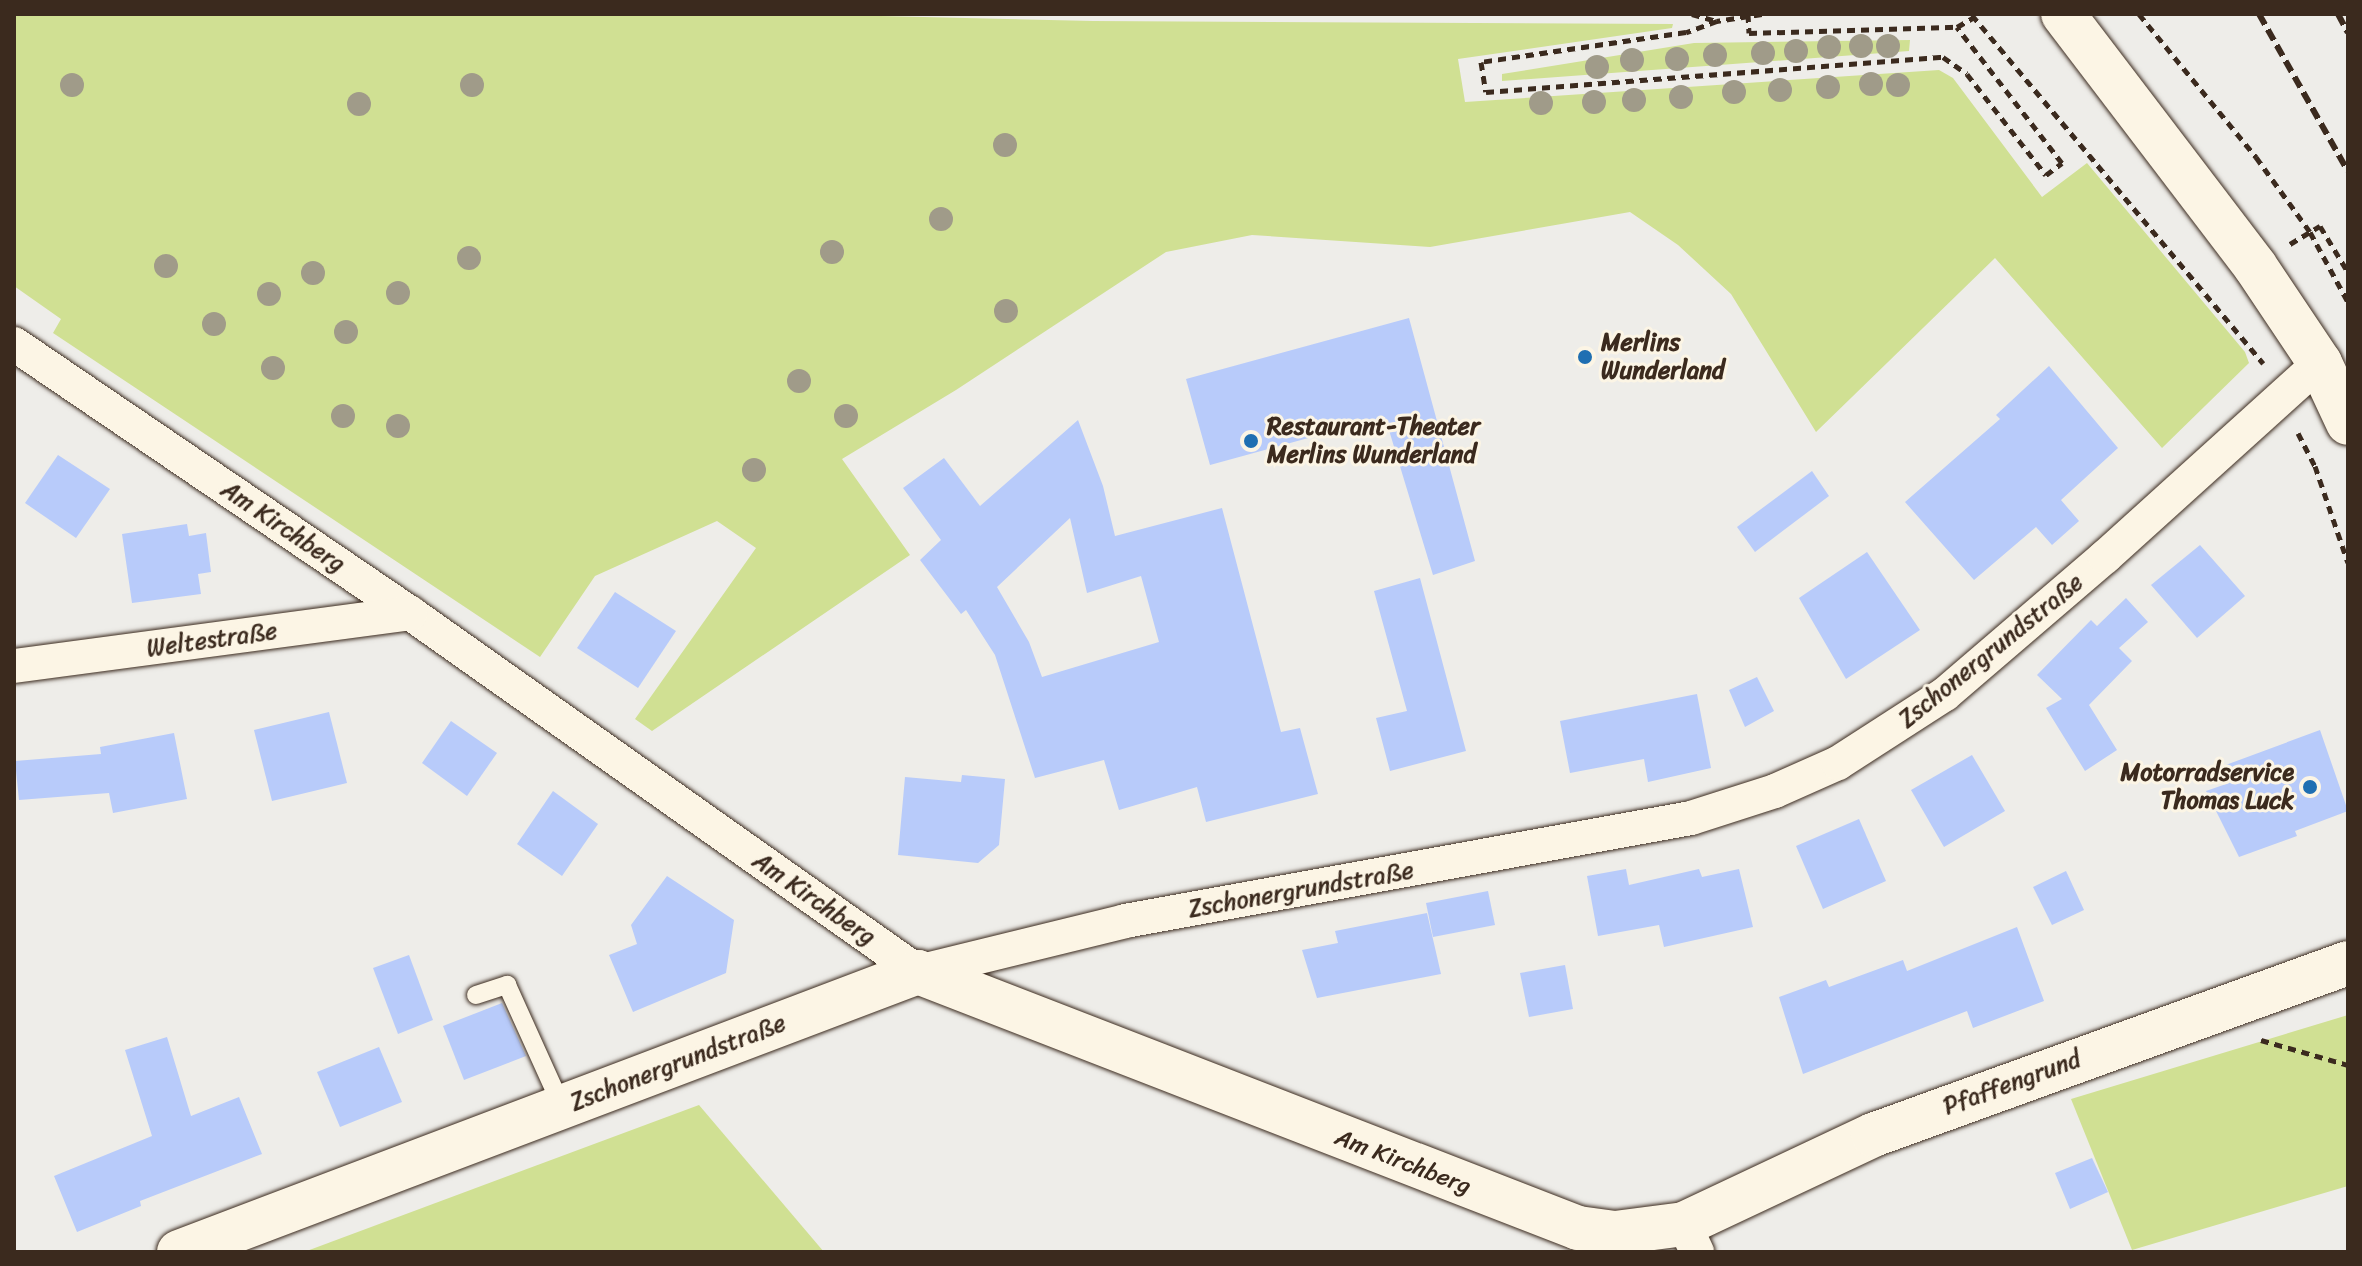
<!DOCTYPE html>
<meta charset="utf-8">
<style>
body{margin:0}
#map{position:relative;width:2362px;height:1266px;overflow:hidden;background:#eeede9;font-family:Sriracha,sans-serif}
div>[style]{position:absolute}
.green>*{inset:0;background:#d0e093}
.building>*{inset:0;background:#b8cbfa}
.path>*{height:5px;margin-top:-2.5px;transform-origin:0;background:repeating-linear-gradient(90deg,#3b2a1e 0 8px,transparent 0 14px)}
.roads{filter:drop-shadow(0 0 2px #3b2a1e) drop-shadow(0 0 2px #3b2a1e)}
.service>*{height:18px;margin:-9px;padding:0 9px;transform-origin:9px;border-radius:9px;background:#fcf5e5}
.minor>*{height:34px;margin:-17px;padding:0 17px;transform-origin:17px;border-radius:17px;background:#fcf5e5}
.tertiary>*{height:44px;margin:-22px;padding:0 22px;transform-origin:22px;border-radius:22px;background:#fcf5e5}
.primary>*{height:44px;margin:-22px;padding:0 22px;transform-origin:22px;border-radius:22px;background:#fcf5e5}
.rail>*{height:6px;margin-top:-3px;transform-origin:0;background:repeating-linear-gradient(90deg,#3b2a1e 0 12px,transparent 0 18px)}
.trees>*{width:24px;height:24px;margin:-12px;border-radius:50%;background:#a09b89}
.dots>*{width:22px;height:22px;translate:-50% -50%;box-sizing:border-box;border:4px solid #fcf5e5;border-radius:50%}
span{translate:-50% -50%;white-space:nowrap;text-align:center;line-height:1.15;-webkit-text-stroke:6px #fcf5e5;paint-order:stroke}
.poi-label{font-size:24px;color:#3b2a1e;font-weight:700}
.left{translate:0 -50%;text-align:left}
.right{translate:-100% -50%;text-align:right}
.street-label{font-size:24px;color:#3b2a1e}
.frame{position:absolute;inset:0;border:16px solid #3b2a1e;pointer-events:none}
</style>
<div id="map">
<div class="green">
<div style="clip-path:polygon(14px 14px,796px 14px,1093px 21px,1673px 24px,1672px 28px,1458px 59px,1465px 102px,1939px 70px,1953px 78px,2042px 197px,2087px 163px,2245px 352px,2249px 363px,2162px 448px,1995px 258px,1816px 432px,1731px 294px,1678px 245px,1630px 212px,1430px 247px,1252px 235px,1166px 252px,956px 390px,842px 459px,910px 555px,652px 731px,635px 719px,756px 548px,717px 521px,595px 576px,540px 657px,53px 333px,61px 319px,14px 286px)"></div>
<div style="clip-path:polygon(1910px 40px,1909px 51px,1502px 81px,1502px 74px,1694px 43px)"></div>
<div style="clip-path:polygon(2348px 1015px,2348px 1186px,2132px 1250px,2071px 1099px)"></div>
<div style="clip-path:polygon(699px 1105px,824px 1252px,304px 1252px)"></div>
</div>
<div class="building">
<div style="clip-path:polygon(1409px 318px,1475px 561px,1433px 575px,1385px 417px,1210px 465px,1186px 379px)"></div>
<div style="clip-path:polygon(2049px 366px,2118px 448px,2061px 500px,2079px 521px,2052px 545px,2036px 527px,1974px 580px,1905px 502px,2000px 419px,1996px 415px)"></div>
<div style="clip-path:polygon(evenodd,1078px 420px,1103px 486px,1115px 536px,1222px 508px,1281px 732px,1300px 728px,1318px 794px,1206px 822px,1197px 787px,1119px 810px,1104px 760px,1035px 778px,995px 655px,966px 610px,961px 614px,920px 560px,941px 540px,903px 488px,944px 458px,980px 506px,1078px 420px,1070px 518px,1087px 593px,1141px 576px,1159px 642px,1042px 677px,1029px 642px,997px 587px,1070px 518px)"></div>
<div style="clip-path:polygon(58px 455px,110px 489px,76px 538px,25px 503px)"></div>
<div style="clip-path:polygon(1812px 471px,1829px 496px,1755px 552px,1737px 527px)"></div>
<div style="clip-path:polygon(187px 524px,189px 536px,206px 533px,211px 572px,198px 574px,201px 594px,132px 603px,122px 534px)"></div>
<div style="clip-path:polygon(2200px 545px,2245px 596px,2197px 638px,2151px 585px)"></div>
<div style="clip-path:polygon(1867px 552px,1920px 630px,1846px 679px,1799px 598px)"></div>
<div style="clip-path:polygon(1420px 578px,1466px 751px,1390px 771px,1376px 718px,1407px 711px,1374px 591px)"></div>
<div style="clip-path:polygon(615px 592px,676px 631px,638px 688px,577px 648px)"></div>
<div style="clip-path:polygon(2126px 598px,2148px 622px,2119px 648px,2132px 661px,2089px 705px,2117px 750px,2085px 771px,2046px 708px,2062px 699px,2037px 675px,2091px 620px,2097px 626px)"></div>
<div style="clip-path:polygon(1757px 677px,1774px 711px,1745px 727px,1729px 690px)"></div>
<div style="clip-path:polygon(1697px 694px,1711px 768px,1648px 782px,1644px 759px,1570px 773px,1560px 721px)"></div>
<div style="clip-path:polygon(329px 712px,347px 783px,272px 801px,254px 730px)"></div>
<div style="clip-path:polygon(451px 721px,497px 753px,467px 796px,422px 763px)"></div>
<div style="clip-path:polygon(2320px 730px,2348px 811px,2295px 831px,2297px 836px,2239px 857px,2206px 791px,2229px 783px,2223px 766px)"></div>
<div style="clip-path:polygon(174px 733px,187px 799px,113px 813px,109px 793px,19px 800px,15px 761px,101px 754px,100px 747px)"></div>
<div style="clip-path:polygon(1972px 755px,2005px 811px,1944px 847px,1911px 790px)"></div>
<div style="clip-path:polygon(962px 775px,1005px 779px,999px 845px,978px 863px,898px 855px,905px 777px,961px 782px)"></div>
<div style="clip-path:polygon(553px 791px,598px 824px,562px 876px,517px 844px)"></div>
<div style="clip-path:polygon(1859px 819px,1886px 881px,1823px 909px,1796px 846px)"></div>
<div style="clip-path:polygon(1626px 869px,1629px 885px,1699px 869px,1702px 877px,1739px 869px,1753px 927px,1664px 947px,1659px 925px,1598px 936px,1587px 876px)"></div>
<div style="clip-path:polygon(2066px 871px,2084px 910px,2052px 925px,2033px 887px)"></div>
<div style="clip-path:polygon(667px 876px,734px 920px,726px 973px,633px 1012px,609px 955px,637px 944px,631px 925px)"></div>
<div style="clip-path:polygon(1488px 891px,1495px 925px,1433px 937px,1426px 903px)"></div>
<div style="clip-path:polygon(1427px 913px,1441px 974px,1317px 998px,1302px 950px,1338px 943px,1335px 931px)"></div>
<div style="clip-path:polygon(2017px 927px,2044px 1001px,1973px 1028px,1967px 1011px,1803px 1074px,1779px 997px,1826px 980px,1829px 987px,1903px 960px,1907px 971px)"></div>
<div style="clip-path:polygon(409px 955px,433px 1020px,398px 1034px,373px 968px)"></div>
<div style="clip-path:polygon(1565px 965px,1573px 1009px,1529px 1017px,1520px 973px)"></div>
<div style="clip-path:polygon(502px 1003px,526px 1056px,464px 1080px,443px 1026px)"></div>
<div style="clip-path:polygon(167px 1037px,191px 1116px,239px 1097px,262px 1154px,140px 1201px,141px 1206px,77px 1232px,54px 1176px,152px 1136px,125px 1050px)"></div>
<div style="clip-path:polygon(379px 1047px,402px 1102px,340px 1127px,317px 1072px)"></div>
<div style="clip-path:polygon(2092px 1158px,2108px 1192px,2070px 1209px,2055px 1173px)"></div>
</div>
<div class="path">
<div style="left:1692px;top:14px;width:25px;rotate:16deg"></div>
<div style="left:1748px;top:14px;width:19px;rotate:87deg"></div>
<div style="left:1749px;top:33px;width:208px;rotate:-1.7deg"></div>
<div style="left:1762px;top:14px;width:46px;rotate:171.2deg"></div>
<div style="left:1717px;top:21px;width:33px;rotate:160deg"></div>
<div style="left:1686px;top:32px;width:207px;rotate:171.7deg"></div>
<div style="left:1481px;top:62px;width:30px;rotate:81deg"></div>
<div style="left:1486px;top:92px;width:458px;rotate:-4.4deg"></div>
<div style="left:1943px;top:57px;width:29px;rotate:35deg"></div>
<div style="left:1967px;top:74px;width:128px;rotate:52deg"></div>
<div style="left:2046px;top:175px;width:20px;rotate:-37deg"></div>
<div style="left:2062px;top:163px;width:172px;rotate:-127.7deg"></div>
<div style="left:1957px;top:27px;width:20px;rotate:-30deg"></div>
<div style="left:2139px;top:14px;width:185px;rotate:50.7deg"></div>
<div style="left:2256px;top:157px;width:92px;rotate:54.2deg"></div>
<div style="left:2310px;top:232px;width:80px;rotate:61.5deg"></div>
<div style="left:1972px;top:15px;width:454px;rotate:50.1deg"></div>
<div style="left:2290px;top:244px;width:35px;rotate:-31deg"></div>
<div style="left:2320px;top:226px;width:54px;rotate:58.7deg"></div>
<div style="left:2298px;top:433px;width:37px;rotate:63deg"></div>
<div style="left:2315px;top:466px;width:102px;rotate:71.2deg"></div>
<div style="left:2261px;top:1040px;width:91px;rotate:16deg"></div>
</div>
<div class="roads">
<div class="service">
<div style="left:476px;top:995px;width:33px;rotate:-18deg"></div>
<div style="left:507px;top:985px;width:134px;rotate:65.7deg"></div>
</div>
<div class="minor">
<div style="left:14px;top:344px;width:479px;rotate:34.2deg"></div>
<div style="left:410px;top:613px;width:622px;rotate:35.25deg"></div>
<div style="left:918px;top:972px;width:213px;rotate:-13.8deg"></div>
<div style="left:1125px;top:921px;width:575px;rotate:-10.31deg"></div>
<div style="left:1691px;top:818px;width:88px;rotate:-17.8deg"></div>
<div style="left:1775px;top:791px;width:69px;rotate:-24deg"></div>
<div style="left:1838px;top:763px;width:127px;rotate:-32.8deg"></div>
<div style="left:1945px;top:694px;width:211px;rotate:-40.6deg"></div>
<div style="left:2105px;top:557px;width:290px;rotate:-42.1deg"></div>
<div style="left:14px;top:666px;width:400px;rotate:-7.6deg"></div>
<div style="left:1684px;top:1224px;width:31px;rotate:65deg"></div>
</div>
<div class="tertiary">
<div style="left:179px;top:1252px;width:790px;rotate:-20.75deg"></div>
<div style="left:918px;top:972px;width:708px;rotate:21.2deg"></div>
<div style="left:1578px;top:1228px;width:37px;rotate:8deg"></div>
<div style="left:1615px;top:1233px;width:70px;rotate:-7.4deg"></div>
<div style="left:1684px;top:1224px;width:209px;rotate:-25.2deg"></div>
<div style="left:1873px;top:1135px;width:505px;rotate:-19.91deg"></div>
</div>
<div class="primary">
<div style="left:2063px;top:14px;width:317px;rotate:52.7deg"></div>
<div style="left:2255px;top:266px;width:117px;rotate:56.2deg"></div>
<div style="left:2320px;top:363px;width:66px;rotate:65deg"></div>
</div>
</div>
<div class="rail">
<div style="left:2259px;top:14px;width:180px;rotate:60.5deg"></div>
<div style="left:2338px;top:14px;width:21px;rotate:62deg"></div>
</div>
<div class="trees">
<div style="left:1861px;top:46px"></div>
<div style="left:1888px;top:46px"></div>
<div style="left:1829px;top:47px"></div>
<div style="left:1796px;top:51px"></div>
<div style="left:1763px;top:53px"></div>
<div style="left:1715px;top:55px"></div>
<div style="left:1677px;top:59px"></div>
<div style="left:1632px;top:60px"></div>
<div style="left:1597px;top:67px"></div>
<div style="left:1871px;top:84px"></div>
<div style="left:72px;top:85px"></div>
<div style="left:472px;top:85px"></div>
<div style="left:1898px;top:85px"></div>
<div style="left:1828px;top:87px"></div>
<div style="left:1780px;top:90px"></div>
<div style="left:1734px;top:92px"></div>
<div style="left:1681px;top:97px"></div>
<div style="left:1634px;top:100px"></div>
<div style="left:1594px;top:102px"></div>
<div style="left:1541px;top:103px"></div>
<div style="left:359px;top:104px"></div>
<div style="left:1005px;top:145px"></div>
<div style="left:941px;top:219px"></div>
<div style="left:832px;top:252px"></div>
<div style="left:469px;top:258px"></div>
<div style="left:166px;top:266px"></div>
<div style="left:313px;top:273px"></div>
<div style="left:398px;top:293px"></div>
<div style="left:269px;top:294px"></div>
<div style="left:1006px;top:311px"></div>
<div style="left:214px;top:324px"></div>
<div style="left:346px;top:332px"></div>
<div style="left:273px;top:368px"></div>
<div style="left:799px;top:381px"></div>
<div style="left:343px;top:416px"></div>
<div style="left:846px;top:416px"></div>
<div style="left:398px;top:426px"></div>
<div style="left:754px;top:470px"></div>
</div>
<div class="dots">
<div style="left:1585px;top:357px;background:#1f6fb2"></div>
<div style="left:1251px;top:441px;background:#1f6fb2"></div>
<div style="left:2310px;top:787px;background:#1f6fb2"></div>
</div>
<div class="poi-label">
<span class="left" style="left:1601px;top:357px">Merlins<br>Wunderland</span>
<span class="left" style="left:1267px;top:441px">Restaurant-Theater<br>Merlins Wunderland</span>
<span class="right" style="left:2294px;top:787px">Motorradservice<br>Thomas Luck</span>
</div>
<div class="street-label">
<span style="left:283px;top:527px;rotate:34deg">Am Kirchberg</span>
<span style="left:212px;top:640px;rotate:-8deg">Weltestraße</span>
<span style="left:1991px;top:651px;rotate:-39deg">Zschonergrundstraße</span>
<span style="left:1301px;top:890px;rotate:-10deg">Zschonergrundstraße</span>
<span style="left:814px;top:899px;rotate:35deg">Am Kirchberg</span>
<span style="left:678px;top:1063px;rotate:-21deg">Zschonergrundstraße</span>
<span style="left:2012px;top:1083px;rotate:-20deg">Pfaffengrund</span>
<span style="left:1403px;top:1162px;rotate:21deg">Am Kirchberg</span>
</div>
<div class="frame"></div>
</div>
